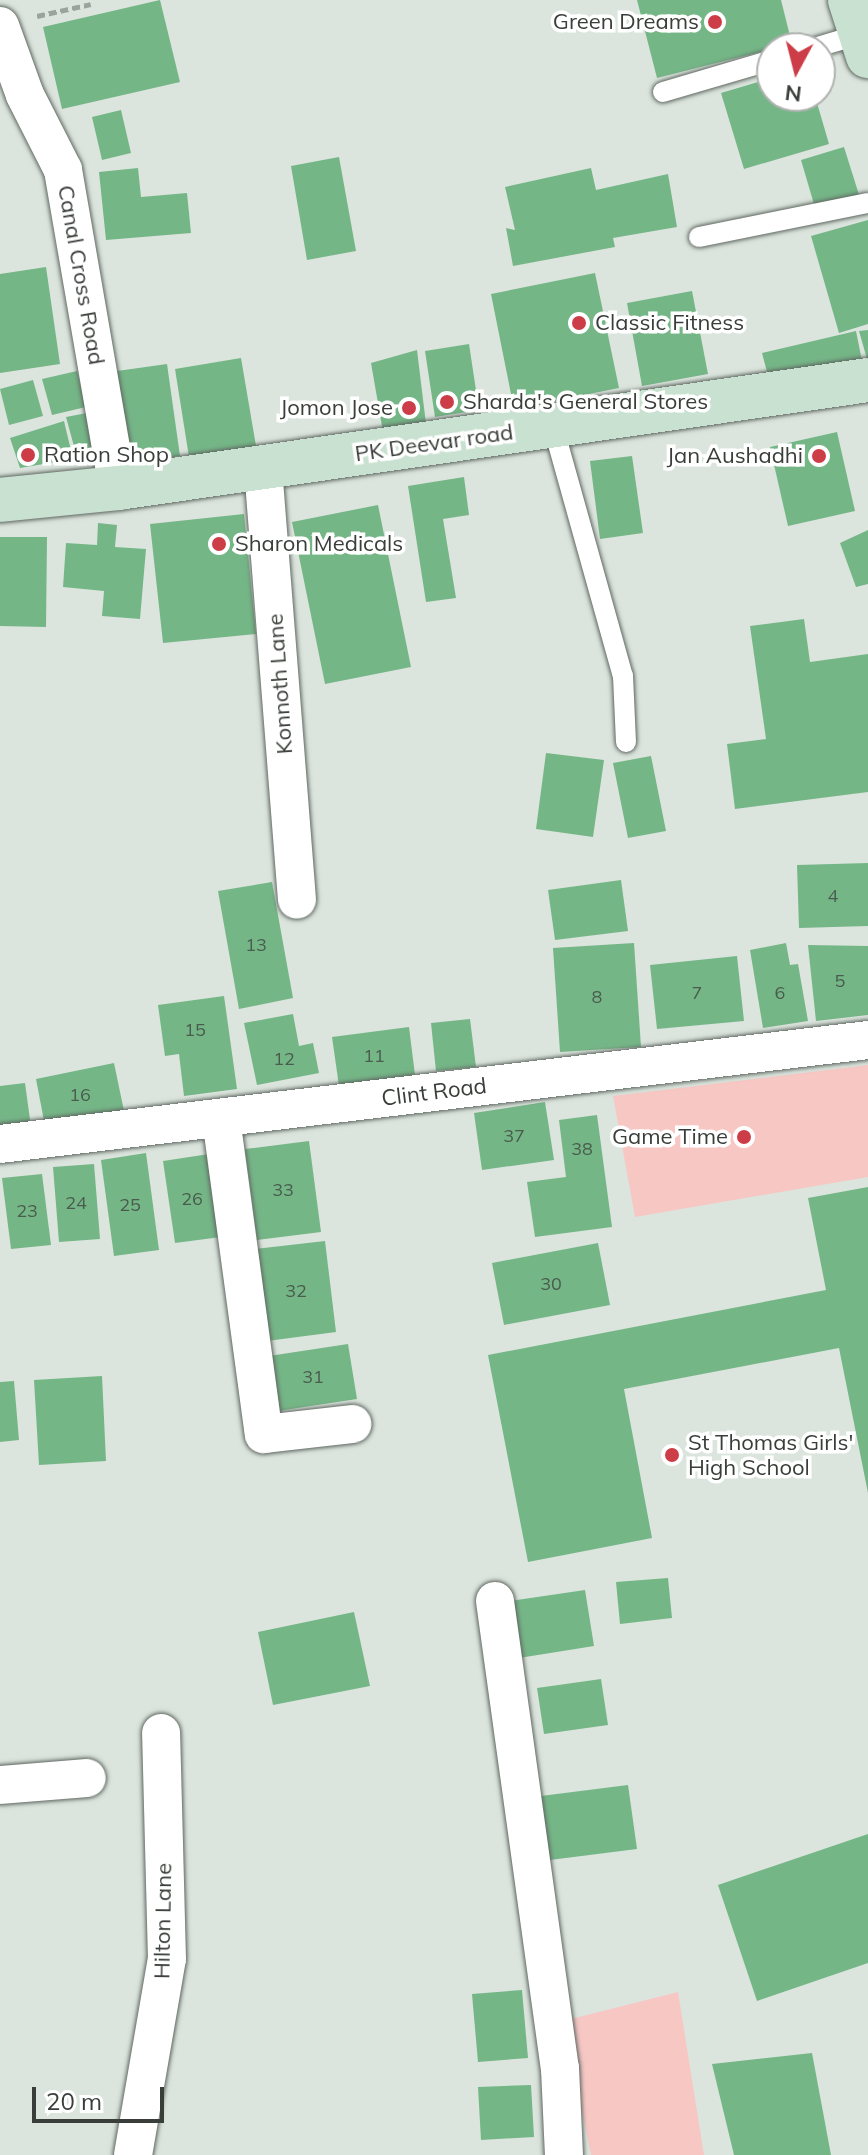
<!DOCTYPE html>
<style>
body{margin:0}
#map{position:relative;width:868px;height:2155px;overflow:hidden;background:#dbe5dd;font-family:Mulish,sans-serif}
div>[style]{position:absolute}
.green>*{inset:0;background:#f7c7c4}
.building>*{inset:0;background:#75b687}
.path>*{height:5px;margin-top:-2.5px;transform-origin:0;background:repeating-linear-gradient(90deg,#9ba39c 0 8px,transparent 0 12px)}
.roads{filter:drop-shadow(0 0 2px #606862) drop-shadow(0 0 2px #606862)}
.lane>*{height:20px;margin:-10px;padding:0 10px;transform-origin:10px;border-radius:10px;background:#fff}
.street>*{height:38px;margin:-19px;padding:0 19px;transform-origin:19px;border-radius:19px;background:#fff}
.secondary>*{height:44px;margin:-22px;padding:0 22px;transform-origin:22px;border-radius:22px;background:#c9e1d0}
.dots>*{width:22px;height:22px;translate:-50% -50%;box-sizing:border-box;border:4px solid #fff;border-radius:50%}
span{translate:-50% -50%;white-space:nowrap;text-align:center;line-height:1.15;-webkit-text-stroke:7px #fff;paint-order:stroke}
.number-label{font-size:18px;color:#495c4d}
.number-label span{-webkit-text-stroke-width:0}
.poi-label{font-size:22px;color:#3a3e3a}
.right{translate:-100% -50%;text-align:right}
.left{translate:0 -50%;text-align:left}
.street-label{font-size:22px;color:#3a3e3a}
.north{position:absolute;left:756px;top:32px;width:80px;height:80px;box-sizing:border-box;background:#fff;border:2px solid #b0b2b0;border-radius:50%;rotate:187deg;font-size:22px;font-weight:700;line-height:32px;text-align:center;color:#3a3e3a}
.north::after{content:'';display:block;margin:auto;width:28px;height:36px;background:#cd3d47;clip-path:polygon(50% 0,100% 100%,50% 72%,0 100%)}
.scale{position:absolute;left:32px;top:2087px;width:132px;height:36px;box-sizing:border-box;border:4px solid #3a3e3a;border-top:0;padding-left:10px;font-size:24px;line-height:28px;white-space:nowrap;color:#3a3e3a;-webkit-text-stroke:6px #fff;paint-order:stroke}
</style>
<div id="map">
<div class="green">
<div style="clip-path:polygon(868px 1065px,868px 1177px,635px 1217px,613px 1096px)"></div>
<div style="clip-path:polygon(678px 1992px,704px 2155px,591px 2155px,563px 2021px)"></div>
</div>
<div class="building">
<div style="clip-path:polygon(160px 0,180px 82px,62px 109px,43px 27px)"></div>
<div style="clip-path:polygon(637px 0,781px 0,792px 44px,657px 78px)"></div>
<div style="clip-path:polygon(772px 78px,772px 96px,815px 96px,829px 144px,744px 169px,721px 93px)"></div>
<div style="clip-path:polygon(121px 110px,131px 153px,102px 160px,92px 117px)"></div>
<div style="clip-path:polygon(844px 147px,860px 198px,816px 211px,801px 160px)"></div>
<div style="clip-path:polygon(339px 157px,356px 251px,307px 260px,291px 166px)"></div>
<div style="clip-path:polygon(138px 168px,141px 197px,187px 193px,191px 233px,106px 240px,99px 172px)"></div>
<div style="clip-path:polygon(591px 168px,596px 190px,668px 174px,677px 227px,613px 238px,615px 247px,513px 266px,506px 228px,515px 230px,505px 187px)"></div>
<div style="clip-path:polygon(868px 220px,868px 324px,839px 333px,811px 236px)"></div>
<div style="clip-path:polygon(46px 267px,60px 364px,0 373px,0 274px)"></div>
<div style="clip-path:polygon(595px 273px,619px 388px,514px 409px,491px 294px)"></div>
<div style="clip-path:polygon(692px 291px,708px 374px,642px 386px,627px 303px)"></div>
<div style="clip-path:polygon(868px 330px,868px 359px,867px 359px,859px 331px)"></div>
<div style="clip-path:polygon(856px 331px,863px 366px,771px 387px,762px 353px)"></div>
<div style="clip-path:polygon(469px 344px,479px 410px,435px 417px,425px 351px)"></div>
<div style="clip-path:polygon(417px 350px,426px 424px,383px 432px,371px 363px)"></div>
<div style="clip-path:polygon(241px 358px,256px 446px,189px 457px,175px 369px)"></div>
<div style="clip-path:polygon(167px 364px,180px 456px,130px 463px,117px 371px)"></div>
<div style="clip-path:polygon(77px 371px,86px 407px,52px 415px,42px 379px)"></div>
<div style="clip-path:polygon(33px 380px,43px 416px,9px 425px,0 389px)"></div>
<div style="clip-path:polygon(92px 412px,101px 455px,78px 461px,66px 417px)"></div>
<div style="clip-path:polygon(64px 421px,73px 459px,20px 468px,10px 438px)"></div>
<div style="clip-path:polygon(837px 432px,855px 511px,788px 526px,770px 447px)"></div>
<div style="clip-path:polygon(632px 456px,643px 533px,600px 539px,590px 461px)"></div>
<div style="clip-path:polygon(464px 477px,469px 515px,443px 519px,456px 598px,426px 602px,408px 486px)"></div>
<div style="clip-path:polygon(378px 505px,411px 667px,325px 684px,292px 522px)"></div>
<div style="clip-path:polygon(244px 514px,256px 634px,163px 643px,150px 524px)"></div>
<div style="clip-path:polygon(98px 523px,117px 525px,115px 547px,146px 549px,140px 619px,102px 616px,104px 591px,63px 587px,66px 543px,97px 545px)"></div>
<div style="clip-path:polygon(868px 530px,868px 584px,856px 587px,840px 543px)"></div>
<div style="clip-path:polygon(0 537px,47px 537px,46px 627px,0 626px)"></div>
<div style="clip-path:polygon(804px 619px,810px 662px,868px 654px,868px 792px,735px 809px,727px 744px,766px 739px,750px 626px)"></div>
<div style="clip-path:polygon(546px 753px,604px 760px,593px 837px,536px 829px)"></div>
<div style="clip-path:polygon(651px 756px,666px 831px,628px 838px,613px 763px)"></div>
<div style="clip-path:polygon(868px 863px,868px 926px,799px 928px,797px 865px)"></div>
<div style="clip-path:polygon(621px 880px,628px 931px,555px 940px,548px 890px)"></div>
<div style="clip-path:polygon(272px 882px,293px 998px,239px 1009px,218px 891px)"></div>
<div style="clip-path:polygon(634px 943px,641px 1047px,560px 1052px,553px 948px)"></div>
<div style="clip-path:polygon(786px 943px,790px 965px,798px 964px,808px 1021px,763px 1028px,750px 950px)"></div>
<div style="clip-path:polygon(808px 945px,868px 946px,868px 1015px,816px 1021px)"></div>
<div style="clip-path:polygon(737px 956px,744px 1021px,657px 1029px,650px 965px)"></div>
<div style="clip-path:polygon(224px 996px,237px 1089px,184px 1096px,179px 1054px,165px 1056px,158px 1005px)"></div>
<div style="clip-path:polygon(293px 1014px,299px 1046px,313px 1043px,319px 1073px,257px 1085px,244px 1023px)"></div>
<div style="clip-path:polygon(470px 1019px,476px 1067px,436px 1071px,431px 1023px)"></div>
<div style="clip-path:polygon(409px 1027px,415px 1075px,339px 1086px,332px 1037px)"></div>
<div style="clip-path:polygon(114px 1063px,124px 1111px,45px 1126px,36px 1079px)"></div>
<div style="clip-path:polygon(25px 1083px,31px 1127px,0 1132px,0 1086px)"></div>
<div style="clip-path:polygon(545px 1102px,554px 1160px,482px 1170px,474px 1113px)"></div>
<div style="clip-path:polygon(597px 1115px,612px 1227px,535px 1237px,527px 1182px,566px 1177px,559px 1120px)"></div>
<div style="clip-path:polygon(309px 1141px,321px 1232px,257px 1240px,245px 1149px)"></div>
<div style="clip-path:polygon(146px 1153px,159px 1250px,114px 1256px,101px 1160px)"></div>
<div style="clip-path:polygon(209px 1154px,221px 1237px,175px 1243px,163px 1161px)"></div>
<div style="clip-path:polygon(94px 1164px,100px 1239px,59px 1242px,53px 1167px)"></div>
<div style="clip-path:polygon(42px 1174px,51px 1245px,11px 1249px,2px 1178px)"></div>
<div style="clip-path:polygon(868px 1187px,868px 1493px,839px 1348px,624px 1389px,652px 1538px,528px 1562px,488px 1355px,826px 1290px,808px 1198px)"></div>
<div style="clip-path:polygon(325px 1241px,336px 1332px,267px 1341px,255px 1249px)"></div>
<div style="clip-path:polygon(598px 1243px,610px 1305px,504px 1325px,492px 1263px)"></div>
<div style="clip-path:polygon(348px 1344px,357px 1399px,278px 1411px,269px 1356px)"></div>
<div style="clip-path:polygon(102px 1376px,106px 1461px,39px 1465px,34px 1380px)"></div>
<div style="clip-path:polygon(14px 1381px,19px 1440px,0 1442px,0 1382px)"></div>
<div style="clip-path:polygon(668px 1578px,672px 1618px,620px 1624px,616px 1582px)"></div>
<div style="clip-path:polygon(585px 1590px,594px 1646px,519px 1658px,510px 1601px)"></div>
<div style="clip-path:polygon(354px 1612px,370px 1686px,273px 1705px,258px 1632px)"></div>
<div style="clip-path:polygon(601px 1679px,608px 1725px,544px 1734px,537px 1688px)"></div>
<div style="clip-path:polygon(628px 1785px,637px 1849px,534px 1862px,525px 1798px)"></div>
<div style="clip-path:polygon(868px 1834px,868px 1963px,757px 2001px,718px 1885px)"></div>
<div style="clip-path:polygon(522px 1990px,528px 2058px,478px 2062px,472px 1994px)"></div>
<div style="clip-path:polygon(812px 2053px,831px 2155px,734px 2155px,712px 2064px)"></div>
<div style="clip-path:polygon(531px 2085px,534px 2137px,481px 2140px,478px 2087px)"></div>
</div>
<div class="path">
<div style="left:37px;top:16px;width:55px;rotate:-12.5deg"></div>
</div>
<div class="roads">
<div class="lane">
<div style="left:814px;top:48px;width:49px;rotate:-16.6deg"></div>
<div style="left:663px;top:92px;width:114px;rotate:-16.4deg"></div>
<div style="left:699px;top:237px;width:172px;rotate:-11.4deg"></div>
<div style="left:553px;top:426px;width:260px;rotate:74.4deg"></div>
<div style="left:623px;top:676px;width:66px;rotate:87.4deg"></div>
</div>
<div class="street">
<div style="left:0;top:26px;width:73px;rotate:70.1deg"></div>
<div style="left:25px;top:95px;width:84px;rotate:63.1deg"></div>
<div style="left:63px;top:170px;width:323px;rotate:80.2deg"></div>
<div style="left:263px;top:468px;width:433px;rotate:85.5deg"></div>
<div style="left:221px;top:1118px;width:319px;rotate:82.3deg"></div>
<div style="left:264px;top:1434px;width:89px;rotate:-6.5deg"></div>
<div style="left:0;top:1144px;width:874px;rotate:-6.83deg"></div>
<div style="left:495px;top:1601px;width:472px;rotate:82.1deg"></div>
<div style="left:560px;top:2068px;width:87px;rotate:87.4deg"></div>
<div style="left:0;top:1785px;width:87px;rotate:-4.6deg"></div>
<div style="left:133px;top:2155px;width:199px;rotate:-80.2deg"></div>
<div style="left:167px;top:1959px;width:226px;rotate:-91.5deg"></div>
</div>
<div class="secondary">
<div style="left:850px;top:0;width:59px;rotate:72.2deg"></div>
<div style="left:0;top:500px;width:119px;rotate:-5.8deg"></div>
<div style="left:118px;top:488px;width:758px;rotate:-8.19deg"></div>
</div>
</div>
<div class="dots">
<div style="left:715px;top:22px;background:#cd3d47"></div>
<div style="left:579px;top:323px;background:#cd3d47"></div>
<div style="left:447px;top:402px;background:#cd3d47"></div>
<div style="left:409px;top:408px;background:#cd3d47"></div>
<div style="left:28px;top:455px;background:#cd3d47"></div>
<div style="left:819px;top:456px;background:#cd3d47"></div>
<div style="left:219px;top:544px;background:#cd3d47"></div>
<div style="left:744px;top:1137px;background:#cd3d47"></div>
<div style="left:672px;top:1455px;background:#cd3d47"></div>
</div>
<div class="number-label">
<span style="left:833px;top:896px">4</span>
<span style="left:256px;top:945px">13</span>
<span style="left:840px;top:981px">5</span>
<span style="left:697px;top:993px">7</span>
<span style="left:780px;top:993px">6</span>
<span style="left:597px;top:997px">8</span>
<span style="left:195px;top:1030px">15</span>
<span style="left:374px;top:1056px">11</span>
<span style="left:284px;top:1059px">12</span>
<span style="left:80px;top:1095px">16</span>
<span style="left:514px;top:1136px">37</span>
<span style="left:582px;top:1149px">38</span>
<span style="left:283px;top:1190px">33</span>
<span style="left:192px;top:1199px">26</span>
<span style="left:76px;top:1203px">24</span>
<span style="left:130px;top:1205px">25</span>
<span style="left:27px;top:1211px">23</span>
<span style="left:551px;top:1284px">30</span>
<span style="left:296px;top:1291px">32</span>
<span style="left:313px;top:1377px">31</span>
</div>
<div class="poi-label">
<span class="right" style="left:699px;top:22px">Green Dreams</span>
<span class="left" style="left:595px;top:323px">Classic Fitness</span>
<span class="left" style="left:463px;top:402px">Sharda's General Stores</span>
<span class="right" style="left:393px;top:408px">Jomon Jose</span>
<span class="left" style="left:44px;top:455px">Ration Shop</span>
<span class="right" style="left:803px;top:456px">Jan Aushadhi</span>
<span class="left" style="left:235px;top:544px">Sharon Medicals</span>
<span class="right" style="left:728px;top:1137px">Game Time</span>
<span class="left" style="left:688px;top:1455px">St Thomas Girls'<br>High School</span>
</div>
<div class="street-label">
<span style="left:81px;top:275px;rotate:80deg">Canal Cross Road</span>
<span style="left:434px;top:443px;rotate:-8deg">PK Deevar road</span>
<span style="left:280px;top:684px;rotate:-94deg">Konnoth Lane</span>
<span style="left:434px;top:1092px;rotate:-7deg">Clint Road</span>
<span style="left:163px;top:1921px;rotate:-89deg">Hilton Lane</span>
</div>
<div class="north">N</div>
<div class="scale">20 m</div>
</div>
